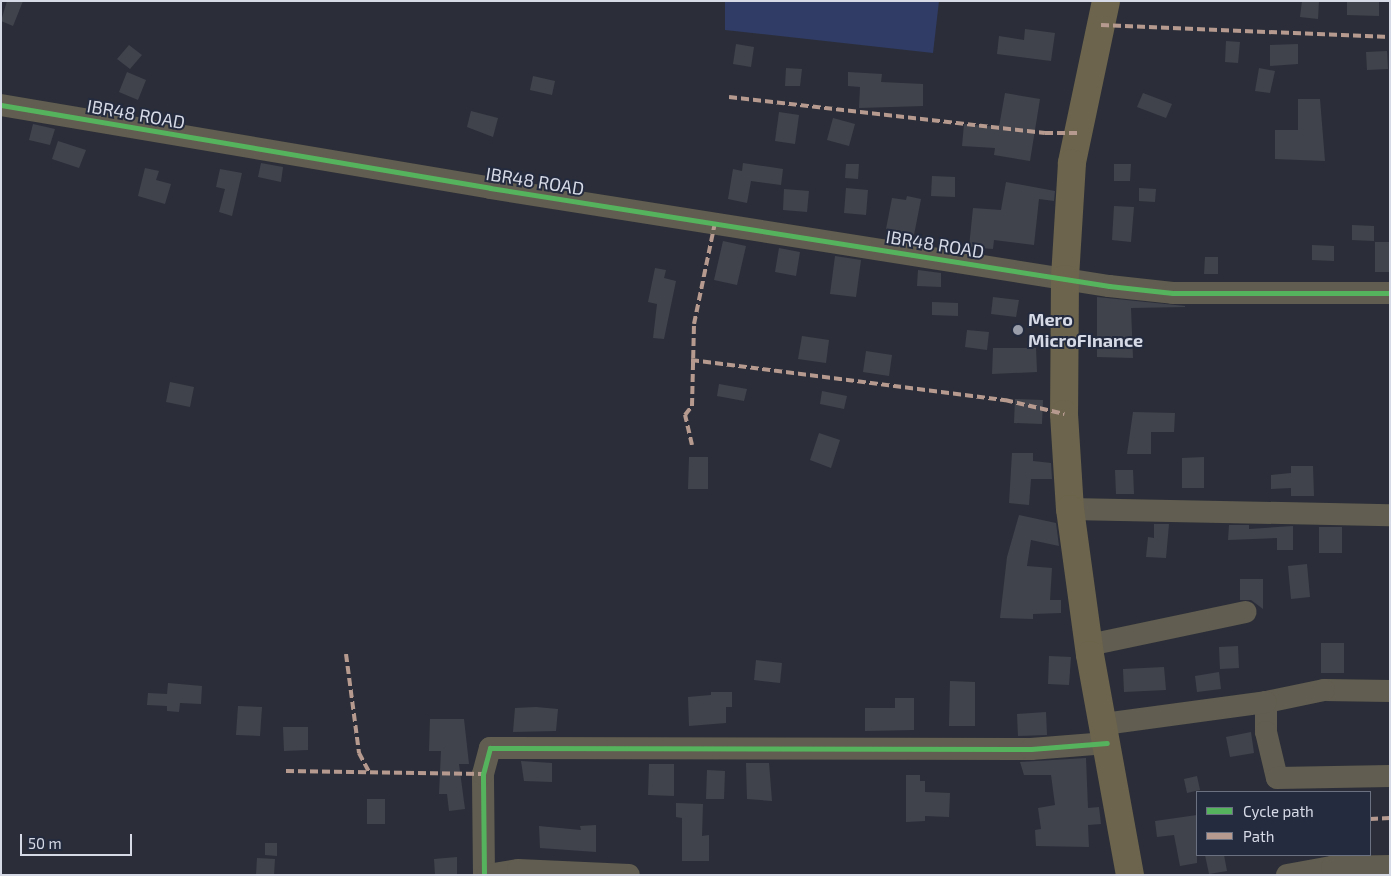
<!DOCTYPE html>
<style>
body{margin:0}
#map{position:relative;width:1391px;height:876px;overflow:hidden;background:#2b2e38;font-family:"Exo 2",sans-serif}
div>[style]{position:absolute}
.green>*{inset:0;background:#303c65}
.building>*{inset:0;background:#40434c}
.minor>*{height:22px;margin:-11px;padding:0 11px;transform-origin:11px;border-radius:11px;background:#615d50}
.major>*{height:28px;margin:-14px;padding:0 14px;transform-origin:14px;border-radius:14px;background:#6c644c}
.quiet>*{height:4px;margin-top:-2px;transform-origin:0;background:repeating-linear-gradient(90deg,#b69a8f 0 8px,transparent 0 12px)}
.cycleway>*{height:5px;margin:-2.5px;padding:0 2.5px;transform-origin:2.5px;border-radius:2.5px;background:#56b35d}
.dots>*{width:14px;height:14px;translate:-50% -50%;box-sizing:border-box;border:2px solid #252b3e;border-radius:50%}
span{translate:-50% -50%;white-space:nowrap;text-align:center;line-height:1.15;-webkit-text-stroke:4px #252b3e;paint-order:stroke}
.street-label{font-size:18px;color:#d6dae7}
.poi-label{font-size:18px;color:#d6dae7;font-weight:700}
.left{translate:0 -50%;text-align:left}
.frame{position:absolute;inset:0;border:2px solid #d6dae7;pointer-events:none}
.legend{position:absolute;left:1196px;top:791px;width:175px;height:65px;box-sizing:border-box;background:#252b3e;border:1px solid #6c7182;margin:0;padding:6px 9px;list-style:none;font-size:15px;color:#d6dae7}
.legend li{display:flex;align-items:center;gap:10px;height:25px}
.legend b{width:25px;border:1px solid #6c7182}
.scale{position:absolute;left:20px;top:834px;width:112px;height:22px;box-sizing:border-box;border:2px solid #d6dae7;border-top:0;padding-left:6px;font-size:15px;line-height:18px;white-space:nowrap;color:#d6dae7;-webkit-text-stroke:4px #252b3e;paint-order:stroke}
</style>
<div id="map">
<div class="green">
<div style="clip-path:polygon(725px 1px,939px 1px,933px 53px,725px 30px)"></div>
</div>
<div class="building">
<div style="clip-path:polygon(7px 1px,23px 1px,13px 26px,1px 21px)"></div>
<div style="clip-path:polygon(1302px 1px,1319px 1px,1318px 19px,1300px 17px)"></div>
<div style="clip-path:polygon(1347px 1px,1379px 1px,1379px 16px,1347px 15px)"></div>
<div style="clip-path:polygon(1025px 29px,1055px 33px,1051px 61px,997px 54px,999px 36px,1024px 40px)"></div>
<div style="clip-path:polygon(1226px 41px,1240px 42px,1238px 63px,1225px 62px)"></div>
<div style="clip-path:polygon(736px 44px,754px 47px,751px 67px,733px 64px)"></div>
<div style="clip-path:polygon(1298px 44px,1298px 64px,1270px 66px,1270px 45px)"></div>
<div style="clip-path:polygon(129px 45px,142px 55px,130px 69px,117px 59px)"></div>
<div style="clip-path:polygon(1387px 51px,1388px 69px,1367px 70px,1366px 52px)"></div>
<div style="clip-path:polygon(786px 68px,802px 69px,800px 86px,785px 86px)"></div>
<div style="clip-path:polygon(1259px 68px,1275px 71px,1270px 93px,1255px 91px)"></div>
<div style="clip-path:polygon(127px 72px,146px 80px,138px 100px,119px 92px)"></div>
<div style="clip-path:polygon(848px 72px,882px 74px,881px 82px,923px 84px,923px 106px,859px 108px,860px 87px,848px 86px)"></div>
<div style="clip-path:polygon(533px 76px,555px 81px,552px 95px,530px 90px)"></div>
<div style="clip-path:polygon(1005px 93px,1040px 99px,1030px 161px,994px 155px,995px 148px,962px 146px,964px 124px,999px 127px)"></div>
<div style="clip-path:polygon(1143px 93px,1172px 104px,1166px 118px,1137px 107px)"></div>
<div style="clip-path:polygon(1298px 99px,1320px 99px,1325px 161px,1275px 159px,1275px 130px,1298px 130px)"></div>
<div style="clip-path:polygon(471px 111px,498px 118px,493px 137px,467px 127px)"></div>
<div style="clip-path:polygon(779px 112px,799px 115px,795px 144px,775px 141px)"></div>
<div style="clip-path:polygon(833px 118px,855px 124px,849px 146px,827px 140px)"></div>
<div style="clip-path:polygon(33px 124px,55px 129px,50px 145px,29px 140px)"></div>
<div style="clip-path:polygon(58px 141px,86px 150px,79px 168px,52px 159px)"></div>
<div style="clip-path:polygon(261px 163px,283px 167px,281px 182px,258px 177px)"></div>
<div style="clip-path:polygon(743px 163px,783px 169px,781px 185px,751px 181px,747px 203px,728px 199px,733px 169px,742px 171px)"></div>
<div style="clip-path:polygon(846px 164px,859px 164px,858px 179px,845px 178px)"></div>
<div style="clip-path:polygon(1114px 164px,1131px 164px,1130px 181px,1114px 181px)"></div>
<div style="clip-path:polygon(145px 168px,159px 171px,156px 180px,171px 184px,165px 204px,138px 196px)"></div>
<div style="clip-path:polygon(220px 169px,242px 173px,232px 216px,219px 212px,225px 189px,216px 187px)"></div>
<div style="clip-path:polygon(932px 176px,955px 177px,955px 197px,931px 196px)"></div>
<div style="clip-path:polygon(1006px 182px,1055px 191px,1054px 201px,1039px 199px,1034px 245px,994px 240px,993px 249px,969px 247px,973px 208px,1001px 210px)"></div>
<div style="clip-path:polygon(846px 188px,868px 190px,866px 215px,844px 213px)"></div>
<div style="clip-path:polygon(1139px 188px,1156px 189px,1155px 202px,1139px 201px)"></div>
<div style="clip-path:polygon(784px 189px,809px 191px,807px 212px,783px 210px)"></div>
<div style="clip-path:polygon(907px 196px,921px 199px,914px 235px,886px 229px,892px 198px,906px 200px)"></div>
<div style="clip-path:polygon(1114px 206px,1134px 207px,1131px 242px,1112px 240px)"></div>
<div style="clip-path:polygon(1352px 225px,1374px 226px,1374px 241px,1352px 240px)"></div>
<div style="clip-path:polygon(723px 241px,746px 246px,737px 285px,714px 280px)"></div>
<div style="clip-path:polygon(1375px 242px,1390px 242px,1390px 272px,1375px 272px)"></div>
<div style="clip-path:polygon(1312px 245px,1334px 246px,1334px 261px,1312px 260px)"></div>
<div style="clip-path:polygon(779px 248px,800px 252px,796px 276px,775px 272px)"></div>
<div style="clip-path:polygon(835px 256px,861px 260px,856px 297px,830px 294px)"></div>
<div style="clip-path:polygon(1205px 257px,1218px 257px,1218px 274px,1204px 274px)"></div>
<div style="clip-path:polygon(655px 268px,666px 270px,664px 278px,676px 281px,664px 339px,653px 338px,657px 304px,648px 302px)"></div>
<div style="clip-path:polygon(918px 270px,941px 273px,941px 287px,917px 286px)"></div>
<div style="clip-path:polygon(993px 297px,1019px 300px,1016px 317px,991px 314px)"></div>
<div style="clip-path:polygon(1097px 297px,1185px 306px,1185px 307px,1131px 308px,1133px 358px,1097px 357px)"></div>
<div style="clip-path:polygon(932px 302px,958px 303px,958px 316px,932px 315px)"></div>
<div style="clip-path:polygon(967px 330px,989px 332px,987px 350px,965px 347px)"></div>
<div style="clip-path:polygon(802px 336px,829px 340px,826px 363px,798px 359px)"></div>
<div style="clip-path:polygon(993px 348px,1036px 348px,1037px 372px,992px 374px)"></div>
<div style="clip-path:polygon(866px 351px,892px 355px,889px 376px,863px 372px)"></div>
<div style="clip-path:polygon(170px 382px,194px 387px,190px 407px,166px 402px)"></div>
<div style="clip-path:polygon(719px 384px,747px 389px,744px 401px,717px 396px)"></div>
<div style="clip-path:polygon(822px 391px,847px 396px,844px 409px,820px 404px)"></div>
<div style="clip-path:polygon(1015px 399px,1043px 400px,1042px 424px,1014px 423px)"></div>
<div style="clip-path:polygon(1133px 412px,1175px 413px,1174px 432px,1151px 432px,1151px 454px,1127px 454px)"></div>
<div style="clip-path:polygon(819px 433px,840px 440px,831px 468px,810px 460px)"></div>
<div style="clip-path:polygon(1012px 453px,1033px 453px,1033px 461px,1051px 463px,1052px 479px,1031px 479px,1029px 505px,1009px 503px)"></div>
<div style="clip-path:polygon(689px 457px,708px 457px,708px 489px,688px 489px)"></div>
<div style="clip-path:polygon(1204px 457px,1204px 488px,1182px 488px,1182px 458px)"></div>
<div style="clip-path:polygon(1291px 466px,1313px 466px,1314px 496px,1291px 496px,1291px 488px,1271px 489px,1271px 475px,1291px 473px)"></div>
<div style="clip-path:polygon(1115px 470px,1133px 470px,1134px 494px,1116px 494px)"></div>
<div style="clip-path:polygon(1019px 515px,1056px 523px,1059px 546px,1031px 540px,1027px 566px,1052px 568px,1050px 600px,1061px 600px,1061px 613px,1033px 614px,1033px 619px,1000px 618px,1007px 557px)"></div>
<div style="clip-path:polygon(1154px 524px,1169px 524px,1166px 558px,1146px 557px,1148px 537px,1154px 538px)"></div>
<div style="clip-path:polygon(1229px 525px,1249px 525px,1249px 529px,1293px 526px,1293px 550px,1277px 550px,1277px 538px,1228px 540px)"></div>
<div style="clip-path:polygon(1319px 527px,1342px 527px,1342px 553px,1319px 553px)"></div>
<div style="clip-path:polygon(1307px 564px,1310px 597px,1291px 599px,1288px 566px)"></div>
<div style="clip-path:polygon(1240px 579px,1263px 579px,1263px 609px,1251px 600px,1240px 600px)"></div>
<div style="clip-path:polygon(1321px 643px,1344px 643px,1344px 673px,1321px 673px)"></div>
<div style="clip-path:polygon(1238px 646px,1239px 668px,1220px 669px,1219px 647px)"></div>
<div style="clip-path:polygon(1049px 656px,1071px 657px,1069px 685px,1048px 684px)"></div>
<div style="clip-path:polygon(756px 660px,782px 663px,780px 683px,754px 680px)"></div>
<div style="clip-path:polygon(1164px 667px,1166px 690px,1124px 692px,1123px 669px)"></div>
<div style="clip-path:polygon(1219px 672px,1221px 689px,1197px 692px,1195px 676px)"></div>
<div style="clip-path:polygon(950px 681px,975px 682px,975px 726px,949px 726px)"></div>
<div style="clip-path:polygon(168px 683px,202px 686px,201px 704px,180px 703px,179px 712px,167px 711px,167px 706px,147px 705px,148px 693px,167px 694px)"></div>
<div style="clip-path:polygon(711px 692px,732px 692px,732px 707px,726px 707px,726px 723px,689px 726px,688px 697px,711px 695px)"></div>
<div style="clip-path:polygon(895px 698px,914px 698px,914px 730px,865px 731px,865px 708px,895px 708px)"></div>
<div style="clip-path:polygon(238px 706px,262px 707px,260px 736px,236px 735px)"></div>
<div style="clip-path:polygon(536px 707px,558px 709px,556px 731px,513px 732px,515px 708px)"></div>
<div style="clip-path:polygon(1046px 712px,1047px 735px,1018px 736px,1017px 714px)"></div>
<div style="clip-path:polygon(430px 719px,464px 719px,469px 764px,459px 764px,465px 809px,449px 811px,447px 794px,439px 794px,441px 751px,429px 751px)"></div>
<div style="clip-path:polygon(283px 727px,308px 727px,308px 750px,284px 751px)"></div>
<div style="clip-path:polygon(1251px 732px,1254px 753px,1230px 757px,1226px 737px)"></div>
<div style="clip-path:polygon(1086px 758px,1088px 808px,1099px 807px,1101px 824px,1088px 825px,1089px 847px,1036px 846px,1035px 830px,1041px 829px,1038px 808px,1055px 805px,1051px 775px,1024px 775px,1020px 762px)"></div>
<div style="clip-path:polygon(521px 761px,552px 763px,552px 782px,524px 781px)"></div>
<div style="clip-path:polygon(746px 763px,769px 763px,772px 801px,747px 799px)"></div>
<div style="clip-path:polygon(649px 764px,674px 764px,674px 796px,648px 795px)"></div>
<div style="clip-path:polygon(707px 770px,725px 771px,724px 799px,706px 799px)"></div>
<div style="clip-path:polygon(906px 775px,920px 775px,920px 781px,925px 781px,925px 792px,950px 793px,949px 817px,925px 816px,925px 821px,906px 822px)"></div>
<div style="clip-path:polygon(1197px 776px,1200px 790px,1187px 793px,1184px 779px)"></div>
<div style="clip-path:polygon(367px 799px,385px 799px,385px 824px,367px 824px)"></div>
<div style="clip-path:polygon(676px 803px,703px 804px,702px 836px,709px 835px,709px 861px,682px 861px,682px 818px,676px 817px)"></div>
<div style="clip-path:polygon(1197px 815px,1197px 863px,1180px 866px,1174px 835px,1157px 837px,1155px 821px)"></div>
<div style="clip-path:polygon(596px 825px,596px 852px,540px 848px,539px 826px,581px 830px,580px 826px)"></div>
<div style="clip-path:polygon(265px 843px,277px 843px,277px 856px,265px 855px)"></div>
<div style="clip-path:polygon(1205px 855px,1224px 855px,1227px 871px,1209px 874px)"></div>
<div style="clip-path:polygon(457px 857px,457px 875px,435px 875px,434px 859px)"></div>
<div style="clip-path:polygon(257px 858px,275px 859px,274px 875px,256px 875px)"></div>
</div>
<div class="minor">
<div style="left:1px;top:105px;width:496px;rotate:9.6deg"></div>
<div style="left:490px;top:188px;width:627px;rotate:9deg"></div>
<div style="left:1109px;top:286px;width:64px;rotate:6.2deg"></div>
<div style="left:1173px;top:293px;width:217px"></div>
<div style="left:1070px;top:509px;width:320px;rotate:1.1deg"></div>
<div style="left:1089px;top:645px;width:160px;rotate:-11.9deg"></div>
<div style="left:1390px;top:691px;width:66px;rotate:-179.1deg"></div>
<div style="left:1324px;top:690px;width:59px;rotate:168.3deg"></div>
<div style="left:1266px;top:702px;width:30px;rotate:90deg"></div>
<div style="left:1266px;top:732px;width:47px;rotate:76.6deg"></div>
<div style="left:1277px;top:778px;width:113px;rotate:-1deg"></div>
<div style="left:1104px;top:724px;width:163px;rotate:-7.7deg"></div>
<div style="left:484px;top:875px;width:101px;rotate:-90.6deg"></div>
<div style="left:483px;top:774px;width:27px;rotate:-75deg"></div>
<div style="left:490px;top:748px;width:541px;rotate:0.11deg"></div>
<div style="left:1031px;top:749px;width:76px;rotate:-4.5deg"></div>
<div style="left:487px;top:875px;width:31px;rotate:-9deg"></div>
<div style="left:518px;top:870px;width:111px;rotate:2.6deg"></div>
<div style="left:1287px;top:875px;width:46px;rotate:-10.1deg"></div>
<div style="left:1332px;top:867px;width:58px;rotate:-1deg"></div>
</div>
<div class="major">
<div style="left:1106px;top:1px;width:166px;rotate:101.9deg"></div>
<div style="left:1072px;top:163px;width:116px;rotate:93.5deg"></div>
<div style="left:1065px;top:279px;width:135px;rotate:90.4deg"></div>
<div style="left:1064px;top:414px;width:95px;rotate:86.4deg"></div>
<div style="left:1070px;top:509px;width:147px;rotate:82.2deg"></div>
<div style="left:1090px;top:655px;width:224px;rotate:79.7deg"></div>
</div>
<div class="quiet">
<div style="left:1101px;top:25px;width:289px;rotate:2.4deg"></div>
<div style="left:729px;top:97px;width:318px;rotate:6.5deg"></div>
<div style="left:1045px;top:133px;width:33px"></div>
<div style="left:691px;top:360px;width:317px;rotate:7.3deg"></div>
<div style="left:1005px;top:400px;width:61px;rotate:13.3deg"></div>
<div style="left:692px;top:445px;width:31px;rotate:-103deg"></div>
<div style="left:685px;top:415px;width:11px;rotate:-52deg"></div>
<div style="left:692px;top:406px;width:82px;rotate:-88.6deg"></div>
<div style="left:694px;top:324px;width:103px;rotate:-78.3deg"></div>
<div style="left:346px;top:654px;width:100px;rotate:82.5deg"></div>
<div style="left:359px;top:753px;width:21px;rotate:62deg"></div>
<div style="left:286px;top:771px;width:197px;rotate:0.9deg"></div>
<div style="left:1370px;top:819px;width:20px;rotate:-3deg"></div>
</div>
<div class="cycleway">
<div style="left:1px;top:105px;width:496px;rotate:9.6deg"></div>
<div style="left:490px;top:188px;width:627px;rotate:9deg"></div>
<div style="left:1109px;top:286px;width:64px;rotate:6.2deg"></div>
<div style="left:1173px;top:293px;width:217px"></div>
<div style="left:484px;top:875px;width:101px;rotate:-90.6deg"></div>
<div style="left:483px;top:774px;width:27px;rotate:-75deg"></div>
<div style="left:490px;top:748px;width:541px;rotate:0.11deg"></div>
<div style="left:1031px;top:749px;width:76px;rotate:-4.5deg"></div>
</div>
<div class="dots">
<div style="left:1018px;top:330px;background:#9a9eaa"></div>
</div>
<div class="street-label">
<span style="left:136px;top:114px;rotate:10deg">IBR48 ROAD</span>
<span style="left:535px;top:181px;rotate:9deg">IBR48 ROAD</span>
<span style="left:935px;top:244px;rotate:9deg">IBR48 ROAD</span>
</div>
<div class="poi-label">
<span class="left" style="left:1028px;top:330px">Mero<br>MicroFInance</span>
</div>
<div class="frame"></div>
<ul class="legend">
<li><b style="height:6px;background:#56b35d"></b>Cycle path</li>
<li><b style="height:6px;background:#b69a8f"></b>Path</li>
</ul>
<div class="scale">50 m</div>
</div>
